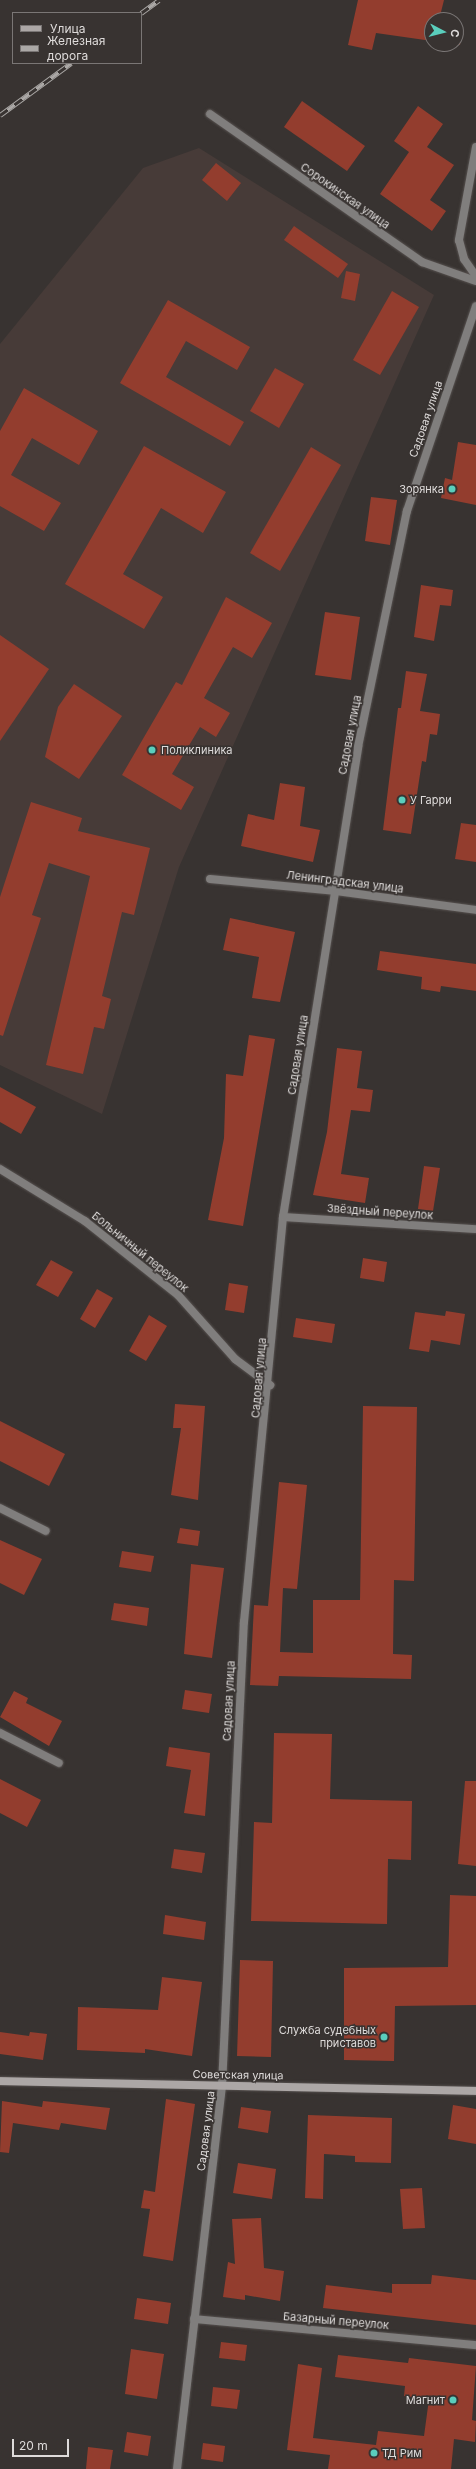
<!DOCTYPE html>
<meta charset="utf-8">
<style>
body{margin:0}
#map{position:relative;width:476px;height:2469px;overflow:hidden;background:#383331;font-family:Inter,sans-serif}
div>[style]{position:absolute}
.built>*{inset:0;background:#473b38}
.building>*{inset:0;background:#933d2e}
.roads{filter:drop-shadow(0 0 1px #56514f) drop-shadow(0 0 1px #56514f)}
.street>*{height:8px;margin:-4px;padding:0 4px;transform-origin:4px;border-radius:4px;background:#807e7d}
.secondary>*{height:8px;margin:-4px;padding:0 4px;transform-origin:4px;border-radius:4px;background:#aca7a6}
.rail>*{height:4.5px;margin-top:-2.25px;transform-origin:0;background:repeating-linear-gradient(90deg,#383331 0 9px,#aba8a6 0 18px);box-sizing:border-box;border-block:1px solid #aba8a6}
.dots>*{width:11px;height:11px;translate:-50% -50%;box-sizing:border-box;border:2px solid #383331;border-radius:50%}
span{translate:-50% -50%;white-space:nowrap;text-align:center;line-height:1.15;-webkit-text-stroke:3px #383331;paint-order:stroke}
.street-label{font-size:11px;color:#dedbda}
.poi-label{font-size:11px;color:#dedbda}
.right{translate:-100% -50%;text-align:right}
.left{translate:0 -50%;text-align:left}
.legend{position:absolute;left:12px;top:12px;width:130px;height:52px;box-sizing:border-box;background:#383331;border:1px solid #7a7675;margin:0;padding:5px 7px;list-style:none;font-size:12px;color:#dedbda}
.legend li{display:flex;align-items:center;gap:8px;height:20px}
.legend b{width:20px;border:1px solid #7a7675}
.north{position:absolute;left:424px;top:12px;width:40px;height:40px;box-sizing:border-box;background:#383331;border:1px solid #7a7675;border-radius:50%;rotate:97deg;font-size:11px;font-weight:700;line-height:16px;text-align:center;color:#dedbda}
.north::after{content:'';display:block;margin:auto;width:14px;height:18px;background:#5acebc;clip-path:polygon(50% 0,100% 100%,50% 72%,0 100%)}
.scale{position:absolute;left:12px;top:2439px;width:57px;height:18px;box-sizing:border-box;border:2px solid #dedbda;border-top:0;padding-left:5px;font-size:12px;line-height:14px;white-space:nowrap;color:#dedbda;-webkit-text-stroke:3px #383331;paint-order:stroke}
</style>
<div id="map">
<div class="built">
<div style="clip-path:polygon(199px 148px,434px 295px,179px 867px,102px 1114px,0 1065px,0 344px,143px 168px)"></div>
</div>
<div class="building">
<div style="clip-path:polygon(358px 0,444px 0,439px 20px,432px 20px,432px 41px,376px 33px,372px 50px,348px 45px)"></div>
<div style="clip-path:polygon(456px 28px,462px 28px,460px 45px,451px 44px,456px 44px)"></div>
<div style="clip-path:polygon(302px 101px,365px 146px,347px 171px,284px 127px)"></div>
<div style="clip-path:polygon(418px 106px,443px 124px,427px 147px,454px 165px,430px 200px,446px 211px,432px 231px,380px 194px,409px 152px,394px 141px)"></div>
<div style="clip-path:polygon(216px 163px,241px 183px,227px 201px,202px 180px)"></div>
<div style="clip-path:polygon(294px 226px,348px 264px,338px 278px,284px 240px)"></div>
<div style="clip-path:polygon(346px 271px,360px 274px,355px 301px,341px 298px)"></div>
<div style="clip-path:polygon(392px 291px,419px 307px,380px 375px,353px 360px)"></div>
<div style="clip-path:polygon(168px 300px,250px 347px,237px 370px,186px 341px,166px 377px,244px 422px,230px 446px,120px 383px)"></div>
<div style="clip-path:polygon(275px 368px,304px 384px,279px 428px,250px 411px)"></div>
<div style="clip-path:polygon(24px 388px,98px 431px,79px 465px,32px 438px,11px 475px,61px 503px,44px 531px,0 506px,0 431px)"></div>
<div style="clip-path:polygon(458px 442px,476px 445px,476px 505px,441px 498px,445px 478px,452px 480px)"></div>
<div style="clip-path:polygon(144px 446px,226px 492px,203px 533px,161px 508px,123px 574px,163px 597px,144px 629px,65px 584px)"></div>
<div style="clip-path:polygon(311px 447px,341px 465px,280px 571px,250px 553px)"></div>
<div style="clip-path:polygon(371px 497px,397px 500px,390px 545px,365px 541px)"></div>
<div style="clip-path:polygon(421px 585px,453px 590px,451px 606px,440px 605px,434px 641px,414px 637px)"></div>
<div style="clip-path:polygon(226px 597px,272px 623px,252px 658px,233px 647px,204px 698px,230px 713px,216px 737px,200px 727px,172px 774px,194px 787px,181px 810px,122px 775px,176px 682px,182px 685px)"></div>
<div style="clip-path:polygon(325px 612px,360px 617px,351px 680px,315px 675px)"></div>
<div style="clip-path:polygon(0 635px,49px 669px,0 741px)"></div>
<div style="clip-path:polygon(406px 671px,427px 674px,420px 711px,440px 714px,437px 735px,430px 734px,426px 762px,422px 761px,411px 834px,383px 830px,398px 708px,401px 708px)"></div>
<div style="clip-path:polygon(74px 684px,122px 716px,79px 779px,45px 757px,58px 707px)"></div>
<div style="clip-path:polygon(280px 783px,305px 787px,300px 826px,320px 830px,313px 862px,241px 846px,248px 814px,274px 820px)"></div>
<div style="clip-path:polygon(31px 802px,82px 818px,78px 831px,150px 848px,134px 915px,122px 912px,102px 996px,111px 999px,104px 1029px,94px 1027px,83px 1074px,46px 1065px,90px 876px,49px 863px,32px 915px,41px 918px,3px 1036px,0 1035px,0 897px)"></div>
<div style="clip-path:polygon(461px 823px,476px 825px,476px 862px,455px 859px)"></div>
<div style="clip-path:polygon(230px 918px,295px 932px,280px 1002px,252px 998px,259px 957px,223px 950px)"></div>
<div style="clip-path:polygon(380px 951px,476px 964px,476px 991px,441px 986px,440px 992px,421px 989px,422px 977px,377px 970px)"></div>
<div style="clip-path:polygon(249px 1035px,275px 1039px,243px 1226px,208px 1220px,224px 1138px,226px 1074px,243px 1076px)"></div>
<div style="clip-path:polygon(337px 1048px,362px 1051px,357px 1088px,373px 1090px,370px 1112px,351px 1110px,341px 1174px,369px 1178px,365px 1203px,313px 1195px,327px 1132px)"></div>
<div style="clip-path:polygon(0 1087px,36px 1107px,21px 1134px,0 1122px)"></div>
<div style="clip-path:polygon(424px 1166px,440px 1168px,433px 1211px,418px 1209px)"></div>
<div style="clip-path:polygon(363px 1258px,387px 1262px,384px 1282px,360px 1278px)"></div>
<div style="clip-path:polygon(51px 1260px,73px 1272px,58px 1297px,36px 1285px)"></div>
<div style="clip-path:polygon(229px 1283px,248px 1286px,244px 1313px,225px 1310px)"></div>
<div style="clip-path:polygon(97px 1289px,113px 1298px,95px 1328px,80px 1319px)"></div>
<div style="clip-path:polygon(446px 1311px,465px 1314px,460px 1345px,431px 1340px,429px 1352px,409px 1349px,415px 1312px,445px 1316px)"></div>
<div style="clip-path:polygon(149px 1315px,167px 1326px,146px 1361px,129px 1351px)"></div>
<div style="clip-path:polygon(296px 1318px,335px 1324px,332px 1343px,293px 1337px)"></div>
<div style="clip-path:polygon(175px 1404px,205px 1406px,198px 1500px,171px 1495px,181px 1428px,173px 1428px)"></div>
<div style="clip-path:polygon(363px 1406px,417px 1407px,414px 1581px,394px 1580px,393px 1654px,412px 1655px,411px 1679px,279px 1676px,278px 1686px,250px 1685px,254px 1605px,268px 1606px,279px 1482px,307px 1485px,297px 1589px,283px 1588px,280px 1652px,313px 1653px,313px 1600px,360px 1600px)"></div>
<div style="clip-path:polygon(0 1421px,65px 1454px,49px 1486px,0 1461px)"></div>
<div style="clip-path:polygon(180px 1528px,200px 1531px,198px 1546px,177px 1543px)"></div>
<div style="clip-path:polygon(0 1540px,42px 1559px,24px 1595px,0 1583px)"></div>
<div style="clip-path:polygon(122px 1551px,154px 1556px,151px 1572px,119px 1567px)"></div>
<div style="clip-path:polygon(191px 1564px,224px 1568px,212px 1658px,184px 1654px)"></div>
<div style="clip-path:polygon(114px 1603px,149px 1608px,147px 1626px,111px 1620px)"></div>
<div style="clip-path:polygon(185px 1690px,212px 1694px,209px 1713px,182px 1709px)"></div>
<div style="clip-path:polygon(14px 1691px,28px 1698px,26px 1703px,62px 1721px,49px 1746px,0 1717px)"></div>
<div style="clip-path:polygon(274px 1733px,332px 1734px,330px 1799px,412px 1801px,411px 1860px,388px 1859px,387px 1924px,251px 1921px,254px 1822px,272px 1823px)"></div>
<div style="clip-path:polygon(169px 1747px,210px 1753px,205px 1816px,184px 1813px,191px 1770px,166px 1766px)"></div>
<div style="clip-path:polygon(0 1779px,41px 1800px,27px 1827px,0 1813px)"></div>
<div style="clip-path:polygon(465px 1781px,476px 1781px,476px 1866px,458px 1864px)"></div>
<div style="clip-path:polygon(174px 1849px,205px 1853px,202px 1873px,171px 1868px)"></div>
<div style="clip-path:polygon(450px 1895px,476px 1896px,476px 2005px,395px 2006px,394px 2061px,344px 2060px,344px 1968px,448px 1967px)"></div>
<div style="clip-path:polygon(165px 1915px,206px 1922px,204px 1940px,163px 1934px)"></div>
<div style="clip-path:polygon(240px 1960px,273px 1961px,271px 2057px,237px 2056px)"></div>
<div style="clip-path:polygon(162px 1977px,202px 1982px,192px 2056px,145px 2049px,145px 2053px,77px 2050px,78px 2007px,158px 2010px)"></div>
<div style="clip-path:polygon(0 2032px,29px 2036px,30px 2032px,47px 2034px,43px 2060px,0 2054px)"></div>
<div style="clip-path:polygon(166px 2099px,195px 2104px,173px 2261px,143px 2256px,150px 2209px,141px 2208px,144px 2190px,155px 2192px)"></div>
<div style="clip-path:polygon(2px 2101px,42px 2107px,43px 2101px,110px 2108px,106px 2130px,61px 2123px,59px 2130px,13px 2123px,9px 2153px,0 2152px)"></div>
<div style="clip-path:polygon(453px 2105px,476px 2109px,476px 2144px,448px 2139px)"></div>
<div style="clip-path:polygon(241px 2107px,271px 2111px,268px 2133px,238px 2128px)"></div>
<div style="clip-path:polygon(308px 2115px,392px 2118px,391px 2163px,355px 2162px,355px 2156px,324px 2154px,323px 2199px,305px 2198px)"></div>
<div style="clip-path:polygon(238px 2163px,276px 2169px,272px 2199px,233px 2193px)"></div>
<div style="clip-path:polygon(422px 2188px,425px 2228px,403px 2229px,400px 2189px)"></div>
<div style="clip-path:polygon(261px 2218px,264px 2268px,284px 2271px,280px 2301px,245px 2295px,245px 2300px,223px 2297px,228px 2262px,235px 2264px,232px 2219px)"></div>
<div style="clip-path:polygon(432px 2275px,476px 2280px,476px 2325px,323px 2308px,326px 2285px,392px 2293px,392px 2284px,431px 2284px)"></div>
<div style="clip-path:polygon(137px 2298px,171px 2303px,168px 2324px,134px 2319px)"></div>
<div style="clip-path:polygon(221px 2342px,247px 2345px,245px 2361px,219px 2358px)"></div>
<div style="clip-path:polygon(131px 2349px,164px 2354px,157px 2399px,125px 2394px)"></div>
<div style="clip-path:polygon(338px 2355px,408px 2363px,409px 2358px,476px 2366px,472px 2420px,476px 2421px,475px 2442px,454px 2439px,451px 2469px,328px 2469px,330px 2455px,287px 2450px,298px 2364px,322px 2368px,313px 2438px,376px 2445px,378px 2431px,424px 2436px,429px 2399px,404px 2396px,405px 2386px,335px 2377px)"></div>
<div style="clip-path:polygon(213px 2387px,240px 2390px,237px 2409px,211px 2406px)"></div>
<div style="clip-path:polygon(127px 2432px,151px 2436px,148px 2456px,124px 2452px)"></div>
<div style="clip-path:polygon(203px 2443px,225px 2446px,223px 2462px,201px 2459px)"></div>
<div style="clip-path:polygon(88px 2447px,113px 2450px,110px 2469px,86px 2469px)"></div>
</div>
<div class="roads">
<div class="street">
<div style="left:210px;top:114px;width:259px;rotate:34.9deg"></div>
<div style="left:422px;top:262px;width:57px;rotate:19.4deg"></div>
<div style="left:476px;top:147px;width:95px;rotate:100.4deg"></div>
<div style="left:459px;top:240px;width:20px;rotate:75deg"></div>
<div style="left:464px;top:259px;width:21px;rotate:55deg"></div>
<div style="left:210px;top:879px;width:127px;rotate:5.4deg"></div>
<div style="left:336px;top:891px;width:141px;rotate:7.7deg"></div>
<div style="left:0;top:1169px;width:100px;rotate:31.5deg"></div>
<div style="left:85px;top:1221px;width:119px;rotate:38.5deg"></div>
<div style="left:178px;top:1295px;width:86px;rotate:48.3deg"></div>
<div style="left:235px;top:1359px;width:44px;rotate:36.6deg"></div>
<div style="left:283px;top:1217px;width:193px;rotate:3.6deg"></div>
<div style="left:0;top:1508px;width:51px;rotate:26.6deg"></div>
<div style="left:0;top:1733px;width:66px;rotate:27deg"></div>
<div style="left:194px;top:2319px;width:283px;rotate:5.3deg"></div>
<div style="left:177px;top:2469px;width:386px;rotate:-83.3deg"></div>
<div style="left:222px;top:2086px;width:465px;rotate:-87.3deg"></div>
<div style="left:244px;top:1622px;width:407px;rotate:-84.5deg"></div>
<div style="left:283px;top:1217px;width:476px;rotate:-80.9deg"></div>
<div style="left:358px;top:747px;width:241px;rotate:-78.3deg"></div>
<div style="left:407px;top:511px;width:216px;rotate:-71.4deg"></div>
</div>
<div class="secondary">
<div style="left:0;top:2081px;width:476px;rotate:1.2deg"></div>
</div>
</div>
<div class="rail">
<div style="left:141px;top:13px;width:22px;rotate:-36deg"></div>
<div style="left:0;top:115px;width:88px;rotate:-36.2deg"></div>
</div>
<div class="dots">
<div style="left:452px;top:489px;background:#5acebc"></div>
<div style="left:152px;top:750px;background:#5acebc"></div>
<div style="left:402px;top:800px;background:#5acebc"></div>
<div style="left:384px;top:2037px;background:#5acebc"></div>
<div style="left:453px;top:2400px;background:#5acebc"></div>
<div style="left:374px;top:2453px;background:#5acebc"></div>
</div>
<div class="street-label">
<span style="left:345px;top:196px;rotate:35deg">Сорокинская улица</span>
<span style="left:426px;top:419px;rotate:-71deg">Садовая улица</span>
<span style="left:350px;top:735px;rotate:-79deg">Садовая улица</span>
<span style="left:345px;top:882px;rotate:7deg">Ленинградская улица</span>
<span style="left:298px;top:1055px;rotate:-81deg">Садовая улица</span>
<span style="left:380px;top:1212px;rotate:4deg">Звёздный переулок</span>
<span style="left:140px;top:1252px;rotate:39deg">Больничный переулок</span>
<span style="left:259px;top:1378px;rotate:-85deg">Садовая улица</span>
<span style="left:229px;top:1701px;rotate:-87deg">Садовая улица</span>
<span style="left:238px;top:2075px;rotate:1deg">Советская улица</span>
<span style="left:206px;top:2131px;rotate:-83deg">Садовая улица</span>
<span style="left:336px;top:2321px;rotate:5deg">Базарный переулок</span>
</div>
<div class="poi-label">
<span class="right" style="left:444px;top:489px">Зорянка</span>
<span class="left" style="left:161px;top:750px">Поликлиника</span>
<span class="left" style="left:410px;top:800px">У Гарри</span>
<span class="right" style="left:376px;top:2037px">Служба судебных<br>приставов</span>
<span class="right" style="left:445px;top:2400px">Магнит</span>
<span class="left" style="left:382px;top:2453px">ТД Рим</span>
</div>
<ul class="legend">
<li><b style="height:5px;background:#aca7a6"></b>Улица</li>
<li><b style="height:5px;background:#aba8a6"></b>Железная дорога</li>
</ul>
<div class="north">С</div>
<div class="scale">20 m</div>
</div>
